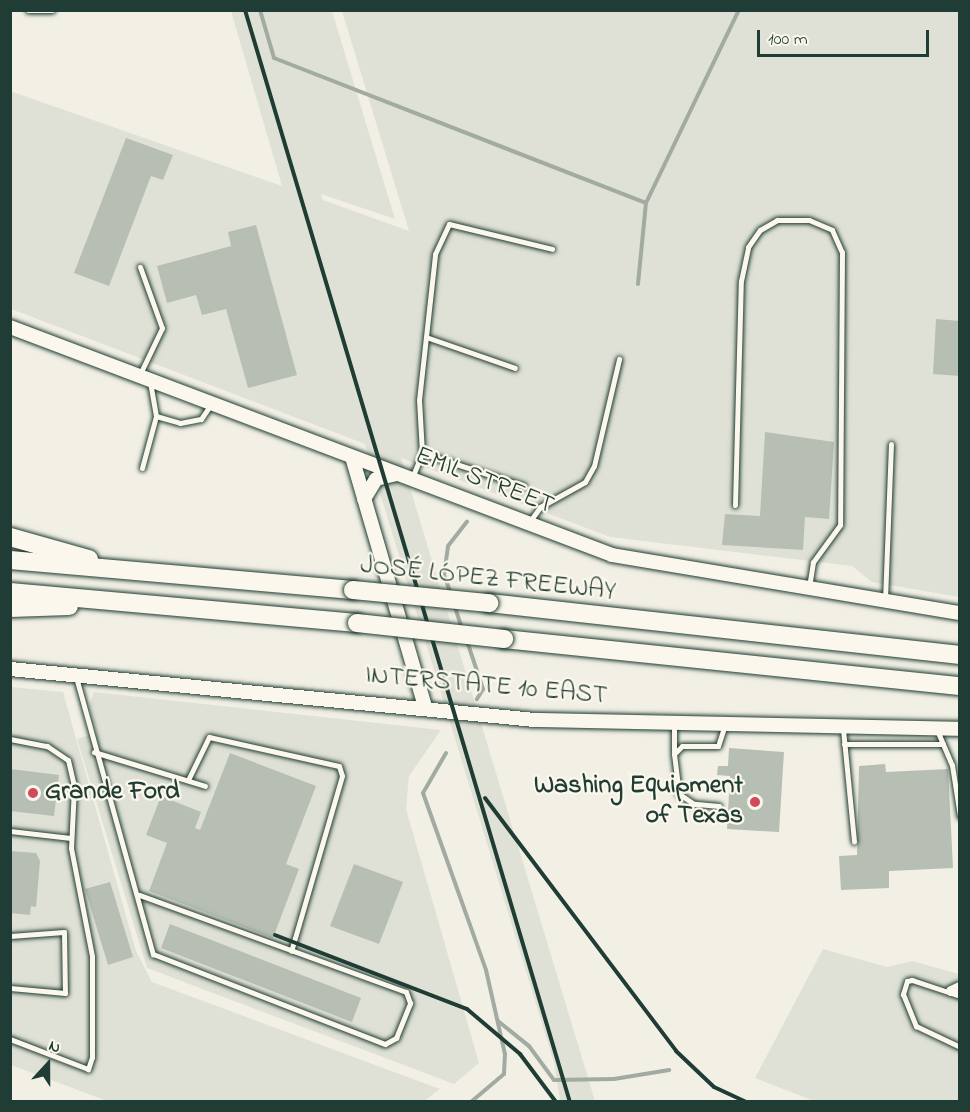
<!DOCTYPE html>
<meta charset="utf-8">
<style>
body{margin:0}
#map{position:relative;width:970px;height:1112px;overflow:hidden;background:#f2f0e5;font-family:"Indie Flower",sans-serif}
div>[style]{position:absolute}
.built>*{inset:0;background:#e0e1d6}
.stream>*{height:4px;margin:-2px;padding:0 2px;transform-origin:2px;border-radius:2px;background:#a2aba1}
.building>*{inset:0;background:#b7beb3}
.roads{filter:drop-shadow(0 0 2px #1f3d34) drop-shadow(0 0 2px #1f3d34)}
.lane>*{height:5px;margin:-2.5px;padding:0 2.5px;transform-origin:2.5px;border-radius:2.5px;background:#fbf7ec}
.street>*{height:10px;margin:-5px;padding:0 5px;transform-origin:5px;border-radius:5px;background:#fbf7ec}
.secondary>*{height:14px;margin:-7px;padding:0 7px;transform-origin:7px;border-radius:7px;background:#fbf7ec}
.highway>*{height:18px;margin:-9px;padding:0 9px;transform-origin:9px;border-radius:9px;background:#fbf7ec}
.rail>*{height:4px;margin:-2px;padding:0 2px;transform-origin:2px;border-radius:2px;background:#1f3d34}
.bridges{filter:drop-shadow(0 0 2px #1f3d34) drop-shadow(0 0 2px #1f3d34)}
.highway-bridge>*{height:18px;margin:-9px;padding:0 9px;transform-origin:9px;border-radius:9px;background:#fbf7ec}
.dots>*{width:16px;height:16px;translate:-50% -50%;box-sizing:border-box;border:3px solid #fbf7ec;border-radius:50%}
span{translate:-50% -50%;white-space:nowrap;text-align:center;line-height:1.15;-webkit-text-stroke:4.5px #fbf7ec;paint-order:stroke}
.street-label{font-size:26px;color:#1f3d34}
.poi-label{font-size:26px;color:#1f3d34;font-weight:700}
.right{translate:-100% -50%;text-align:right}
.left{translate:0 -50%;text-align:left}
.frame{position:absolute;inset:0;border:12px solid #1f3d34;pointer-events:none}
.north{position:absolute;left:18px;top:1034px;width:60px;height:60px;-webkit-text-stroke:4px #fbf7ec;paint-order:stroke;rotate:21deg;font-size:16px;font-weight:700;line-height:24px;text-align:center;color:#1f3d34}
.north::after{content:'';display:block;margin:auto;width:21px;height:27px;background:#1f3d34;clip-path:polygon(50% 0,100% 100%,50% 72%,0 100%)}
.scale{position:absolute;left:757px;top:30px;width:172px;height:27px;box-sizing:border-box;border:3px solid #1f3d34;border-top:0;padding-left:8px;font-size:18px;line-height:21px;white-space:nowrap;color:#1f3d34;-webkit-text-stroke:4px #fbf7ec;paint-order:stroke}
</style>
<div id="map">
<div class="built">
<div style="clip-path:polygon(231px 11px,332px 11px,395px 219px,321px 194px,323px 200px,409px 231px,342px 11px,959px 11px,959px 597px,872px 582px,852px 566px,610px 537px,401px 458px,595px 1101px,560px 1101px,554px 1063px,365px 444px,11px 309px,10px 91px,282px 186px)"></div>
<div style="clip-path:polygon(10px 687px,63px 692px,136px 951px,152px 982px,440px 1089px,423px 1102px,107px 1101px,11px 1065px)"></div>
<div style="clip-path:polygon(94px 692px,441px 730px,409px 776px,406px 809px,479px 1063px,454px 1084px,147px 968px,77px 739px,97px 733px,89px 705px)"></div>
<div style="clip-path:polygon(823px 949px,887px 967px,912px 961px,959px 974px,959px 1101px,814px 1101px,755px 1078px)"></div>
</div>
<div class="stream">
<div style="left:260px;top:10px;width:50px;rotate:73.7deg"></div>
<div style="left:274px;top:58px;width:399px;rotate:21.3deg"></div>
<div style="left:638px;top:284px;width:81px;rotate:-84.4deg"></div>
<div style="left:646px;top:203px;width:214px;rotate:-64.3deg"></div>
<div style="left:451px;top:594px;width:20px;rotate:-110deg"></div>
<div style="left:444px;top:575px;width:29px;rotate:-82deg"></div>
<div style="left:448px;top:546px;width:31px;rotate:-52deg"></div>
<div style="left:454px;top:604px;width:25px;rotate:72deg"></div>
<div style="left:467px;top:641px;width:51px;rotate:71.6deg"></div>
<div style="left:483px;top:689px;width:12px;rotate:121deg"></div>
<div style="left:446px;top:753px;width:46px;rotate:119.9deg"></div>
<div style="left:423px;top:793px;width:188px;rotate:70.4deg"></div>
<div style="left:486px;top:970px;width:86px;rotate:77.3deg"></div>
<div style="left:505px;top:1054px;width:20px;rotate:93deg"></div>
<div style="left:504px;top:1074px;width:43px;rotate:139.7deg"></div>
<div style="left:498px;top:1021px;width:40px;rotate:39deg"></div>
<div style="left:529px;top:1046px;width:42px;rotate:53.7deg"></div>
<div style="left:554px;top:1080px;width:60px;rotate:-1deg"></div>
<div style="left:614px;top:1079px;width:56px;rotate:-9.3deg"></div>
</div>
<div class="building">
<div style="clip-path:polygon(126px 138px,173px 155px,163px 180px,151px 176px,109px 286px,74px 273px)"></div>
<div style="clip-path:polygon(256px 225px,297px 375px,248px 388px,226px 309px,202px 315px,196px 295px,167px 303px,157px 266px,231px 246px,228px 232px)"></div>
<div style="clip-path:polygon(936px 319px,960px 321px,960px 376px,933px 374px)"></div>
<div style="clip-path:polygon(765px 432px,834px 442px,829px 519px,805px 517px,803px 550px,722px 545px,725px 514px,760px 516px)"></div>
<div style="clip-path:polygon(729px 748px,784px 752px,779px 832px,727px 829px,730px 776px,717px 775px,718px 766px,728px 766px)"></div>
<div style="clip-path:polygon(230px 753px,316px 786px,286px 864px,299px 869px,273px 938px,149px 891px,167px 843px,146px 835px,161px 796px,201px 812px,195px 828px,200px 830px)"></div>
<div style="clip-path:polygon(885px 764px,886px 772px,948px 769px,953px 868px,889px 871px,889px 888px,841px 890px,839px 856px,857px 855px,859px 766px)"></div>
<div style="clip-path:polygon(10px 769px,59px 775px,54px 816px,10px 811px)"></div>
<div style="clip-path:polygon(10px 851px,36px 853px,40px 861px,36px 907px,31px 906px,30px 915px,10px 913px)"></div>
<div style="clip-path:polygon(354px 864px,403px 882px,379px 944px,330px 926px)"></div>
<div style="clip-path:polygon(110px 882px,133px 957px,108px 965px,85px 889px)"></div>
<div style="clip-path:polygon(170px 924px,361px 998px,352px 1022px,161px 948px)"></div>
</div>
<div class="roads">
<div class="lane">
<div style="left:28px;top:10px;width:24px"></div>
<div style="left:426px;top:337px;width:94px;rotate:19.2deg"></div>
<div style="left:140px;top:374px;width:51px;rotate:-64.4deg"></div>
<div style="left:162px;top:328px;width:65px;rotate:-109.8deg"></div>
<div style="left:156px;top:416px;width:25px;rotate:16deg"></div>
<div style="left:180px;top:423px;width:21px;rotate:-11deg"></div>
<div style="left:201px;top:419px;width:18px;rotate:-56deg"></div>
<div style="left:422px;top:453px;width:107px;rotate:17.9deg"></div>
<div style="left:142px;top:468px;width:54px;rotate:-74.9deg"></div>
<div style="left:156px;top:416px;width:35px;rotate:-100deg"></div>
<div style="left:412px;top:478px;width:27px;rotate:-68deg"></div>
<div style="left:422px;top:453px;width:53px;rotate:-93.2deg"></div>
<div style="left:419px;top:400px;width:147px;rotate:-83.7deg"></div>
<div style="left:435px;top:254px;width:33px;rotate:-65deg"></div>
<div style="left:449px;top:224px;width:106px;rotate:13.6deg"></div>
<div style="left:735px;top:505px;width:224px;rotate:-88.5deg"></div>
<div style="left:741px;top:281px;width:35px;rotate:-78deg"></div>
<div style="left:748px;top:247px;width:21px;rotate:-55deg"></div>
<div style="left:760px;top:230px;width:20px;rotate:-30deg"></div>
<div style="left:777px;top:220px;width:32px"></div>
<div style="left:809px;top:220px;width:25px;rotate:23deg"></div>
<div style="left:832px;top:230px;width:24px;rotate:66deg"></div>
<div style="left:842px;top:252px;width:273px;rotate:90.4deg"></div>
<div style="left:840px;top:525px;width:46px;rotate:126.1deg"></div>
<div style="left:813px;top:562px;width:26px;rotate:99deg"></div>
<div style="left:530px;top:521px;width:17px;rotate:-54deg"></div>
<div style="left:540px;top:507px;width:51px;rotate:-29.1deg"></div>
<div style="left:585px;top:482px;width:18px;rotate:-61deg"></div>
<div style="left:594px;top:466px;width:110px;rotate:-76.8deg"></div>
<div style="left:885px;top:600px;width:156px;rotate:-87.8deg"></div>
<div style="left:76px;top:677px;width:288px;rotate:74.5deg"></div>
<div style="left:153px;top:954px;width:249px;rotate:21.2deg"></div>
<div style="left:385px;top:1044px;width:13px;rotate:-29deg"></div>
<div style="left:396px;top:1038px;width:38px;rotate:-68deg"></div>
<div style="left:410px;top:1003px;width:12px;rotate:-110deg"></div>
<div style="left:406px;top:992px;width:284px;rotate:-160deg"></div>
<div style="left:843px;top:729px;width:113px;rotate:84.4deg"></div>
<div style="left:937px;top:730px;width:38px;rotate:67deg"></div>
<div style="left:952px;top:765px;width:52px;rotate:81.1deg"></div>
<div style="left:10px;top:739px;width:38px;rotate:11deg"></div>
<div style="left:47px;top:746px;width:25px;rotate:34deg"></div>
<div style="left:68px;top:760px;width:28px;rotate:77deg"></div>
<div style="left:74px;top:787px;width:61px;rotate:92.8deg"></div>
<div style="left:71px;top:848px;width:110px;rotate:79deg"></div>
<div style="left:92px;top:956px;width:101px;rotate:90deg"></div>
<div style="left:92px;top:1057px;width:13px;rotate:108deg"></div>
<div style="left:88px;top:1069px;width:84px;rotate:-159deg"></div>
<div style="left:844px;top:744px;width:99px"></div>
<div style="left:94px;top:752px;width:116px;rotate:17deg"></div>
<div style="left:674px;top:754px;width:30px;rotate:-90deg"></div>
<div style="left:188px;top:780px;width:48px;rotate:-64deg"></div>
<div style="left:209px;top:737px;width:133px;rotate:12.6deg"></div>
<div style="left:339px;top:766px;width:10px;rotate:73deg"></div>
<div style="left:342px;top:776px;width:182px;rotate:106.2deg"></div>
<div style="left:719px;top:806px;width:25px;rotate:-175deg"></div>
<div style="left:694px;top:804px;width:18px;rotate:-146deg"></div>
<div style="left:679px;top:794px;width:40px;rotate:-97.1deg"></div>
<div style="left:674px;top:754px;width:11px;rotate:-45deg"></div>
<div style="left:682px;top:746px;width:36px"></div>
<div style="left:718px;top:746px;width:23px;rotate:-72deg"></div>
<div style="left:10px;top:831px;width:61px;rotate:6.5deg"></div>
<div style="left:10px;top:936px;width:54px;rotate:-4.2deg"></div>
<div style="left:64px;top:932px;width:61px;rotate:89.1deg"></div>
<div style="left:65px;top:993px;width:55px;rotate:-174.8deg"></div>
<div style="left:960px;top:996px;width:51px;rotate:-161.6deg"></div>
<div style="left:912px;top:980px;width:5px;rotate:169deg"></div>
<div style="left:907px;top:981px;width:14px;rotate:107deg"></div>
<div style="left:903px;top:994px;width:35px;rotate:68deg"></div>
<div style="left:916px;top:1026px;width:49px;rotate:25.5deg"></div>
</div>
<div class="street">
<div style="left:951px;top:991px;width:10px;rotate:-24deg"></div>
</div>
<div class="secondary">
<div style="left:10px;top:327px;width:644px;rotate:20.74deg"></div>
<div style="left:612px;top:555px;width:353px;rotate:9.5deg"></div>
<div style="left:352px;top:457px;width:260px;rotate:73.7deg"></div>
<div style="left:364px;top:499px;width:23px;rotate:-59deg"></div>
<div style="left:376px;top:479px;width:21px;rotate:-14deg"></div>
<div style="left:10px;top:669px;width:527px;rotate:5.55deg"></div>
<div style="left:535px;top:720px;width:425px;rotate:1.2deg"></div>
</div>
<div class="highway">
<div style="left:10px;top:537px;width:82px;rotate:15.6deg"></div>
<div style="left:10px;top:560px;width:344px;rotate:5deg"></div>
<div style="left:10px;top:592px;width:348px;rotate:5.1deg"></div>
<div style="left:489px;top:603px;width:474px;rotate:6.3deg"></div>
<div style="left:10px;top:608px;width:59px;rotate:-1.9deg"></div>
<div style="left:504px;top:639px;width:458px;rotate:5.9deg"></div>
</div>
</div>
<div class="rail">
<div style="left:245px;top:10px;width:1139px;rotate:73.43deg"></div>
<div style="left:485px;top:798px;width:317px;rotate:52.9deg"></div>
<div style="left:676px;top:1051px;width:52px;rotate:43.5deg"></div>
<div style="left:714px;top:1087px;width:35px;rotate:25deg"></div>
<div style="left:275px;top:935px;width:206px;rotate:21.1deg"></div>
<div style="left:467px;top:1009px;width:70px;rotate:40.3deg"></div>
<div style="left:520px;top:1054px;width:60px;rotate:53.1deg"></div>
</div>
<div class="bridges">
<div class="highway-bridge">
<div style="left:353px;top:590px;width:137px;rotate:5.5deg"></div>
<div style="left:357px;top:623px;width:148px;rotate:6.2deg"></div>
</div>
</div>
<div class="dots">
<div style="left:33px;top:793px;background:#d1495b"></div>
<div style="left:755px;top:802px;background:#d1495b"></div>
</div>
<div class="street-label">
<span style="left:484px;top:482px;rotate:21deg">EMIL STREET</span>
<span style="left:488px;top:580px;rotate:6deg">JOSÉ LÓPEZ FREEWAY</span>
<span style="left:486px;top:687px;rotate:5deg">INTERSTATE 10 EAST</span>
</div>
<div class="poi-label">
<span class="right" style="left:743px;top:802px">Washing Equipment<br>of Texas</span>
<span class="left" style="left:45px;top:793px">Grande Ford</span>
</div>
<div class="frame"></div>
<div class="north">N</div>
<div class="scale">100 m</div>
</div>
